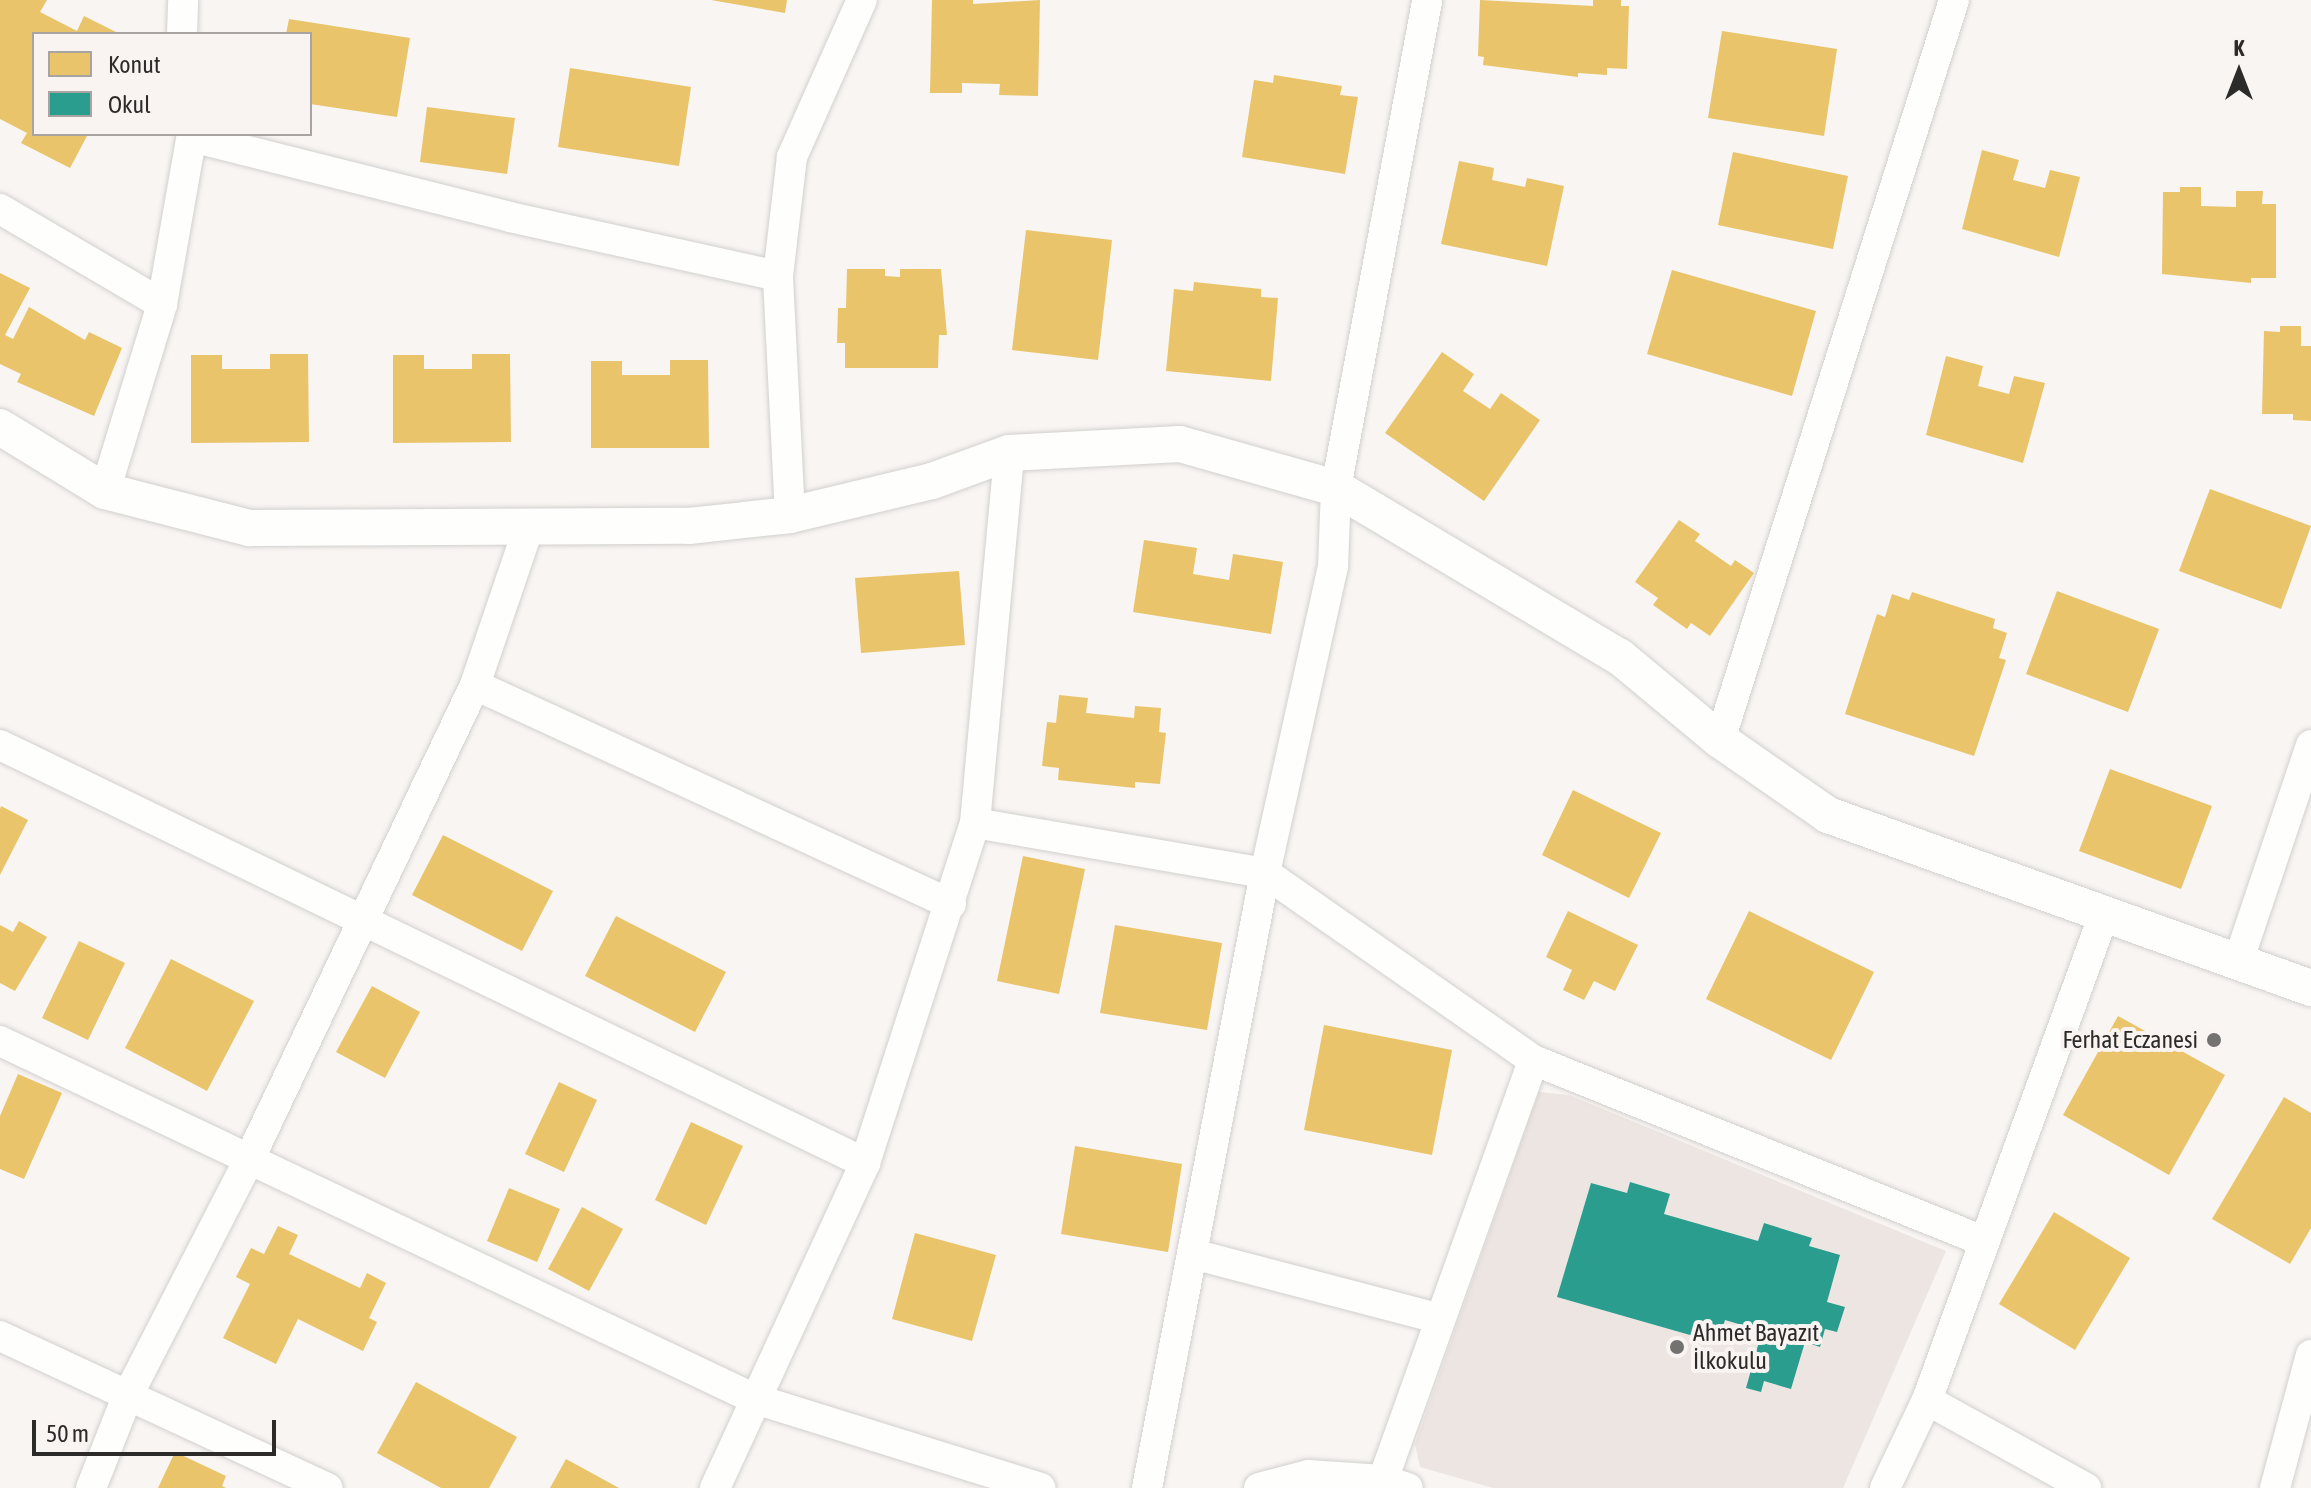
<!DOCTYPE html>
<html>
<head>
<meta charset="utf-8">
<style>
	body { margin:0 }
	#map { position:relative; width:2311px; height:1488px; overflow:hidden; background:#f8f5f3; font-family:"Asap Condensed",sans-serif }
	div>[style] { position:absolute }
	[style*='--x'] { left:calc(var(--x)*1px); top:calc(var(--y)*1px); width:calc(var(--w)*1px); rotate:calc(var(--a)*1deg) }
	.built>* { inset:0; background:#ede5e1 }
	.homes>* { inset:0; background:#e9c46a }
	.schools>* { inset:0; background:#2a9d8f }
	.roads { filter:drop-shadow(0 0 2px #d2d0ce) drop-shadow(0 0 2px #d2d0ce) }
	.minor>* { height:30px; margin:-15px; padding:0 15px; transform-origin:15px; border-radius:15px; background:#fefefd }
	.tertiary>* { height:36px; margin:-18px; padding:0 18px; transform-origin:18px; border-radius:18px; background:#fefefd }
	.dots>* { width:22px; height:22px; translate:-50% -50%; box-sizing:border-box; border:4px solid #f9f4f2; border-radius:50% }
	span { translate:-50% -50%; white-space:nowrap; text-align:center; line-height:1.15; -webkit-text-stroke:8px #f9f4f2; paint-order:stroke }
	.poi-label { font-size:24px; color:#2c2b2a }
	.right { translate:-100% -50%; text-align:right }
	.left { translate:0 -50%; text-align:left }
	.legend { position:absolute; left:32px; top:32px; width:280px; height:104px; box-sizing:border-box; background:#f9f4f2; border:2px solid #a7a4a2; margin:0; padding:10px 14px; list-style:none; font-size:24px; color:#2c2b2a }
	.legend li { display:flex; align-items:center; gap:16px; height:40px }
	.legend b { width:40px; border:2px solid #a7a4a2 }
	.north { position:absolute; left:2199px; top:32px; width:80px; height:80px; -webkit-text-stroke:6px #f9f4f2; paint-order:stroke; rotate:0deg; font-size:22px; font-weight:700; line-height:32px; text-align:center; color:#2c2b2a }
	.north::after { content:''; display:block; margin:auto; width:28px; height:36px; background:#2c2b2a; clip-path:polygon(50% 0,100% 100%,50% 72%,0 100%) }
	.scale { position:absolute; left:32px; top:1420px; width:244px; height:36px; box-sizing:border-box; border:4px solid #2c2b2a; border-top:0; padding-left:10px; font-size:24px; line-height:28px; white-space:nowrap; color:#2c2b2a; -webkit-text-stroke:6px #f9f4f2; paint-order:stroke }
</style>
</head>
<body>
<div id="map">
	<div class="built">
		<i style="clip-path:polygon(1539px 1092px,1569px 1095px,1946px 1251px,1843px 1488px,1493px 1488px,1420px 1467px,1415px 1444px)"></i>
	</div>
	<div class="homes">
		<i style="clip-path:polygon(0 0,47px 0,40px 12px,77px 31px,84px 16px,120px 34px,34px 34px,34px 134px,88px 134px,70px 168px,21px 143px,27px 133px,0 119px)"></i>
		<i style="clip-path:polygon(711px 0,787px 0,785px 13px)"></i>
		<i style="clip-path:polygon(932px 0,973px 0,973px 4px,1040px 0,1038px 96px,999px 95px,1000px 84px,962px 83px,962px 93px,930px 93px)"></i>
		<i style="clip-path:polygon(1480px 0,1593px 6px,1593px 0,1621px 0,1621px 6px,1629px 6px,1627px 69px,1607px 68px,1607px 75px,1578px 73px,1578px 77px,1483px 65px,1484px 57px,1478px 56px)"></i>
		<i style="clip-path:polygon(289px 19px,410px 38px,397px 117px,310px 104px,310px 34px,286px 34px)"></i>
		<i style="clip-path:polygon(1722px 31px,1837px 49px,1824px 136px,1708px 118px)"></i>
		<i style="clip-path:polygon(570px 68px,691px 87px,679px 166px,558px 147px)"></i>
		<i style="clip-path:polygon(1274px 75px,1342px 86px,1340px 95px,1358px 97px,1345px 174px,1242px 157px,1254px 80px,1273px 83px)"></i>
		<i style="clip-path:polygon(427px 107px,515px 118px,507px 174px,420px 162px)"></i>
		<i style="clip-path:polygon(1982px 150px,2019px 160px,2013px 180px,2045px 188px,2050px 170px,2080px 177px,2059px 257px,1962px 229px)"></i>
		<i style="clip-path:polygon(1733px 152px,1848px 176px,1833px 249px,1718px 225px)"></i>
		<i style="clip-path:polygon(1459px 161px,1494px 168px,1492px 180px,1525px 187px,1527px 178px,1564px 186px,1547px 266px,1441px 244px)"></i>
		<i style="clip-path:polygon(2180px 187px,2201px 187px,2201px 206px,2236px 207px,2236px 191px,2263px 191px,2262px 204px,2276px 204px,2276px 278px,2251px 278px,2251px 283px,2162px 274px,2163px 192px,2180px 192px)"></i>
		<i style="clip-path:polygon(1026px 230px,1112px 240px,1098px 360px,1012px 350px)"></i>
		<i style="clip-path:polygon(847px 269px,885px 269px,885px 276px,900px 277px,900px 269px,941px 269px,947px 335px,939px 335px,938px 368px,845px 368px,845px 343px,837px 343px,838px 308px,846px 308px)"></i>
		<i style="clip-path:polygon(1672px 270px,1816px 311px,1792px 396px,1647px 354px)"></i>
		<i style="clip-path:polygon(0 273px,30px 288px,5px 335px,13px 339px,29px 307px,85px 340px,89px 332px,122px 348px,94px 416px,17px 382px,21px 374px,0 364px)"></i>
		<i style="clip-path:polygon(1194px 282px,1261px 289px,1261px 297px,1278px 298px,1271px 381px,1166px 371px,1174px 289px,1193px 291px)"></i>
		<i style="clip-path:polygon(2280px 326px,2301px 326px,2301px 346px,2311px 346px,2311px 421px,2293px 420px,2293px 414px,2262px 414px,2264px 331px,2280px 332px)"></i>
		<i style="clip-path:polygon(1442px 352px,1474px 374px,1463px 391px,1490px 409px,1501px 393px,1540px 420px,1484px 501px,1385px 433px)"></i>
		<i style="clip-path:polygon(270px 354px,308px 354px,309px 442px,191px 443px,191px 355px,222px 355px,222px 369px,270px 369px)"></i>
		<i style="clip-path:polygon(472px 354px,510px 354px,511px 442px,393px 443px,393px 355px,424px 355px,424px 369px,472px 369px)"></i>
		<i style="clip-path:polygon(1946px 356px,1983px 366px,1978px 386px,2009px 394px,2014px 376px,2045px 383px,2023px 463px,1926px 435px)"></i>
		<i style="clip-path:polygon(670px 360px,708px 360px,709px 448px,591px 448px,591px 361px,622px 361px,622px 375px,670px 375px)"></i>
		<i style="clip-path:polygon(2210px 489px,2311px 526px,2281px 609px,2179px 571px)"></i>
		<i style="clip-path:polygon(1679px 520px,1700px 534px,1695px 541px,1731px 566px,1735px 560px,1754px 573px,1710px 636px,1691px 623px,1687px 629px,1653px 605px,1658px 598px,1635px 582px)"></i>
		<i style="clip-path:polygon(1144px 540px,1197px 548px,1193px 574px,1229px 580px,1233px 554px,1283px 562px,1271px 634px,1133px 612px)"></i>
		<i style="clip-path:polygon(959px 571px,965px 645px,861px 653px,855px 578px)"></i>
		<i style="clip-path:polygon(2057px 591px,2159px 629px,2128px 712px,2026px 674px)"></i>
		<i style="clip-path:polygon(1912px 592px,1995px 619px,1993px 628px,2007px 633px,1999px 658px,2006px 660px,1974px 756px,1845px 714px,1877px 614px,1885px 617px,1892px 594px,1909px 600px)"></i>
		<i style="clip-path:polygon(1059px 695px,1088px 698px,1086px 713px,1134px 718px,1135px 706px,1161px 708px,1159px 732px,1166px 733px,1160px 784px,1135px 782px,1135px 788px,1058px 780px,1059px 768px,1042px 766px,1047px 722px,1056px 723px)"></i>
		<i style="clip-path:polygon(2110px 769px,2212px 806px,2181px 889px,2079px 851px)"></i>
		<i style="clip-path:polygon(1573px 790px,1661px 833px,1629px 898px,1542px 855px)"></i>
		<i style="clip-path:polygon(1px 806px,28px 820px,0 875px,0 809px)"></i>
		<i style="clip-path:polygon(443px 835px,553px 891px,522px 951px,412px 895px)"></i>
		<i style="clip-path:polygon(1023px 856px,1085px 869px,1059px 994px,997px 981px)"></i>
		<i style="clip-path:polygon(1568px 911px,1638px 945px,1615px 991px,1594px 981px,1584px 1000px,1563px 990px,1572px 970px,1546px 957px)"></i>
		<i style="clip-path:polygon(1749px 911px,1874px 972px,1831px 1060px,1706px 999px)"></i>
		<i style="clip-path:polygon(616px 916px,726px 972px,695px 1032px,585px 976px)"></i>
		<i style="clip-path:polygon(19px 921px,47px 937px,15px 991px,0 983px,0 925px,13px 932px)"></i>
		<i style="clip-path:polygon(1115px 925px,1222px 943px,1207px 1030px,1100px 1013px)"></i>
		<i style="clip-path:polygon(79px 941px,125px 963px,88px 1040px,42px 1018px)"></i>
		<i style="clip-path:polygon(171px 959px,254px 1001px,207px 1091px,125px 1048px)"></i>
		<i style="clip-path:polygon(372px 986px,420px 1012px,385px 1078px,336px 1052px)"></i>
		<i style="clip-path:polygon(2118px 1016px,2225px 1075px,2169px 1175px,2063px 1115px)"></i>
		<i style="clip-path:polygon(1324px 1025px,1452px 1050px,1432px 1155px,1304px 1130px)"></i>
		<i style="clip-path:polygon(18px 1074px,62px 1093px,24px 1179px,0 1169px,0 1116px)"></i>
		<i style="clip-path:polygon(559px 1082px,597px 1100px,564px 1172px,525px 1154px)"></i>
		<i style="clip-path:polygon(2284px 1097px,2311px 1113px,2311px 1228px,2290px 1264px,2212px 1219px)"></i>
		<i style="clip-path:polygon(691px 1122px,743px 1146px,706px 1225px,655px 1200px)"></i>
		<i style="clip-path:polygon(1075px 1146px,1182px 1164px,1168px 1252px,1061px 1234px)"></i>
		<i style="clip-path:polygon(509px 1188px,560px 1209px,537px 1262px,487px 1241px)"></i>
		<i style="clip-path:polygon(582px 1207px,623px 1229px,589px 1291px,548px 1269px)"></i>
		<i style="clip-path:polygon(2054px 1212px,2130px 1258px,2075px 1350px,1999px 1304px)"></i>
		<i style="clip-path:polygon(278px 1226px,298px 1235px,289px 1254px,360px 1288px,367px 1273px,386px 1283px,369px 1318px,377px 1322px,363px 1351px,298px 1319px,276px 1364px,223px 1338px,250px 1284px,236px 1277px,251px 1248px,264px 1254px)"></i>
		<i style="clip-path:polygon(915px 1233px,996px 1255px,972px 1341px,892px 1319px)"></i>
		<i style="clip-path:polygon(416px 1382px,517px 1437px,489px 1488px,441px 1488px,377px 1453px)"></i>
		<i style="clip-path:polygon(175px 1452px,226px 1476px,222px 1486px,226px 1488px,158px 1488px)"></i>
		<i style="clip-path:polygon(566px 1459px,619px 1488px,550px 1488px)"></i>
	</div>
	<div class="schools">
		<i style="clip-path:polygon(1630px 1182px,1670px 1194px,1664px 1214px,1758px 1241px,1764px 1223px,1812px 1238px,1809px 1246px,1840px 1255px,1827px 1302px,1845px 1307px,1837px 1332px,1825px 1329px,1820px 1347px,1805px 1342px,1791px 1389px,1764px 1381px,1761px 1392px,1746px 1388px,1762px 1331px,1725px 1320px,1718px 1343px,1557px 1297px,1591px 1183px,1627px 1193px)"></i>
	</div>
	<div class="roads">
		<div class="minor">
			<i style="--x:182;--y:34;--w:34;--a:-88"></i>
			<i style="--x:192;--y:137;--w:328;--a:14.1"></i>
			<i style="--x:510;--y:217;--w:274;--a:12.4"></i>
			<i style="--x:0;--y:209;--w:188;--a:30.4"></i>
			<i style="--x:105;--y:491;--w:195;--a:-73"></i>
			<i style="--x:162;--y:304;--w:173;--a:-80"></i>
			<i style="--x:790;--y:515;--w:239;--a:-92.9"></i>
			<i style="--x:778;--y:276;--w:120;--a:-83.3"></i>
			<i style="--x:792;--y:157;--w:172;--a:-66"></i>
			<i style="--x:475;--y:685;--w:524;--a:24.71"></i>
			<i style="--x:1720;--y:740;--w:776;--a:-72.45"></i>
			<i style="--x:0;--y:745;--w:961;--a:25.79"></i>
			<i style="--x:975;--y:823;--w:294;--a:9.8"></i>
			<i style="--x:1265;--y:873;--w:327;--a:34.9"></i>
			<i style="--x:1533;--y:1060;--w:486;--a:21.9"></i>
			<i style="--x:2238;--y:962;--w:229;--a:-71.4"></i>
			<i style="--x:0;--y:1041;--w:836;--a:25.37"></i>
			<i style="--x:755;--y:1399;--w:299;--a:17.3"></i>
			<i style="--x:1193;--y:1254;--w:255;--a:14.7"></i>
			<i style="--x:0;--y:1336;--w:361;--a:24.9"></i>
			<i style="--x:1927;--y:1400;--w:182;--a:29"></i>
			<i style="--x:1383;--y:1480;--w:446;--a:-70.3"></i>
			<i style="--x:91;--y:1488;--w:98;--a:-68.4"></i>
			<i style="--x:127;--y:1397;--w:264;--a:-62.8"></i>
			<i style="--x:248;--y:1162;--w:528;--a:-64.55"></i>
			<i style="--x:475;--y:685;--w:165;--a:-71.2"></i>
			<i style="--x:715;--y:1488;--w:358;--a:-65.2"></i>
			<i style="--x:865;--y:1163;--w:357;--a:-72.1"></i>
			<i style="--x:975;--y:823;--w:372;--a:-84.7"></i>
			<i style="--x:1147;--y:1488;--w:626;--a:-79.14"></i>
			<i style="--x:1265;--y:873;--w:313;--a:-77.5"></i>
			<i style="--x:1333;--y:567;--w:79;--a:-87.8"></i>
			<i style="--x:1336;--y:488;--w:496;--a:-79.4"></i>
			<i style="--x:1259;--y:1488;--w:51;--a:-14.9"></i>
			<i style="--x:1308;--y:1475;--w:75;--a:3.8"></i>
			<i style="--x:1383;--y:1480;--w:26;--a:18"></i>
			<i style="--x:1885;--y:1488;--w:98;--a:-64.5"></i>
			<i style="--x:1927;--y:1400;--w:514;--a:-69.98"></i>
			<i style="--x:2275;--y:1488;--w:138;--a:-74.9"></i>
		</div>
		<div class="tertiary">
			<i style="--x:0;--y:427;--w:123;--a:31.4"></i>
			<i style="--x:105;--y:491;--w:149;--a:14.4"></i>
			<i style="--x:249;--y:528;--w:440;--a:-0.3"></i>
			<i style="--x:689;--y:526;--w:102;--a:-6.2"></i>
			<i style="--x:790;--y:515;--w:146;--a:-13.5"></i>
			<i style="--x:932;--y:481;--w:82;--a:-20"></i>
			<i style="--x:1009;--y:453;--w:171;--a:-3"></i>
			<i style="--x:1180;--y:444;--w:162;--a:15.8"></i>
			<i style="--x:1336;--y:488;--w:330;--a:30.8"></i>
			<i style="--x:1620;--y:657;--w:130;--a:39.7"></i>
			<i style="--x:1720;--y:740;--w:131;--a:34.8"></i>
			<i style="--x:1828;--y:815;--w:513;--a:19.71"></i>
		</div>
	</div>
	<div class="dots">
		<i style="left:2214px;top:1040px;background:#737270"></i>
		<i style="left:1677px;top:1347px;background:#737270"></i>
	</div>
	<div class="poi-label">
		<span class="right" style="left:2198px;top:1040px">Ferhat Eczanesi</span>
		<span class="left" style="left:1693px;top:1347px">Ahmet Bayazıt<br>İlkokulu</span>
	</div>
	<ul class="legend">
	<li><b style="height:22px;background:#e9c46a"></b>Konut</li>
	<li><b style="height:22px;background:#2a9d8f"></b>Okul</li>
	</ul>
	<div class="north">K</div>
	<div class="scale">50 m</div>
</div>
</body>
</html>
